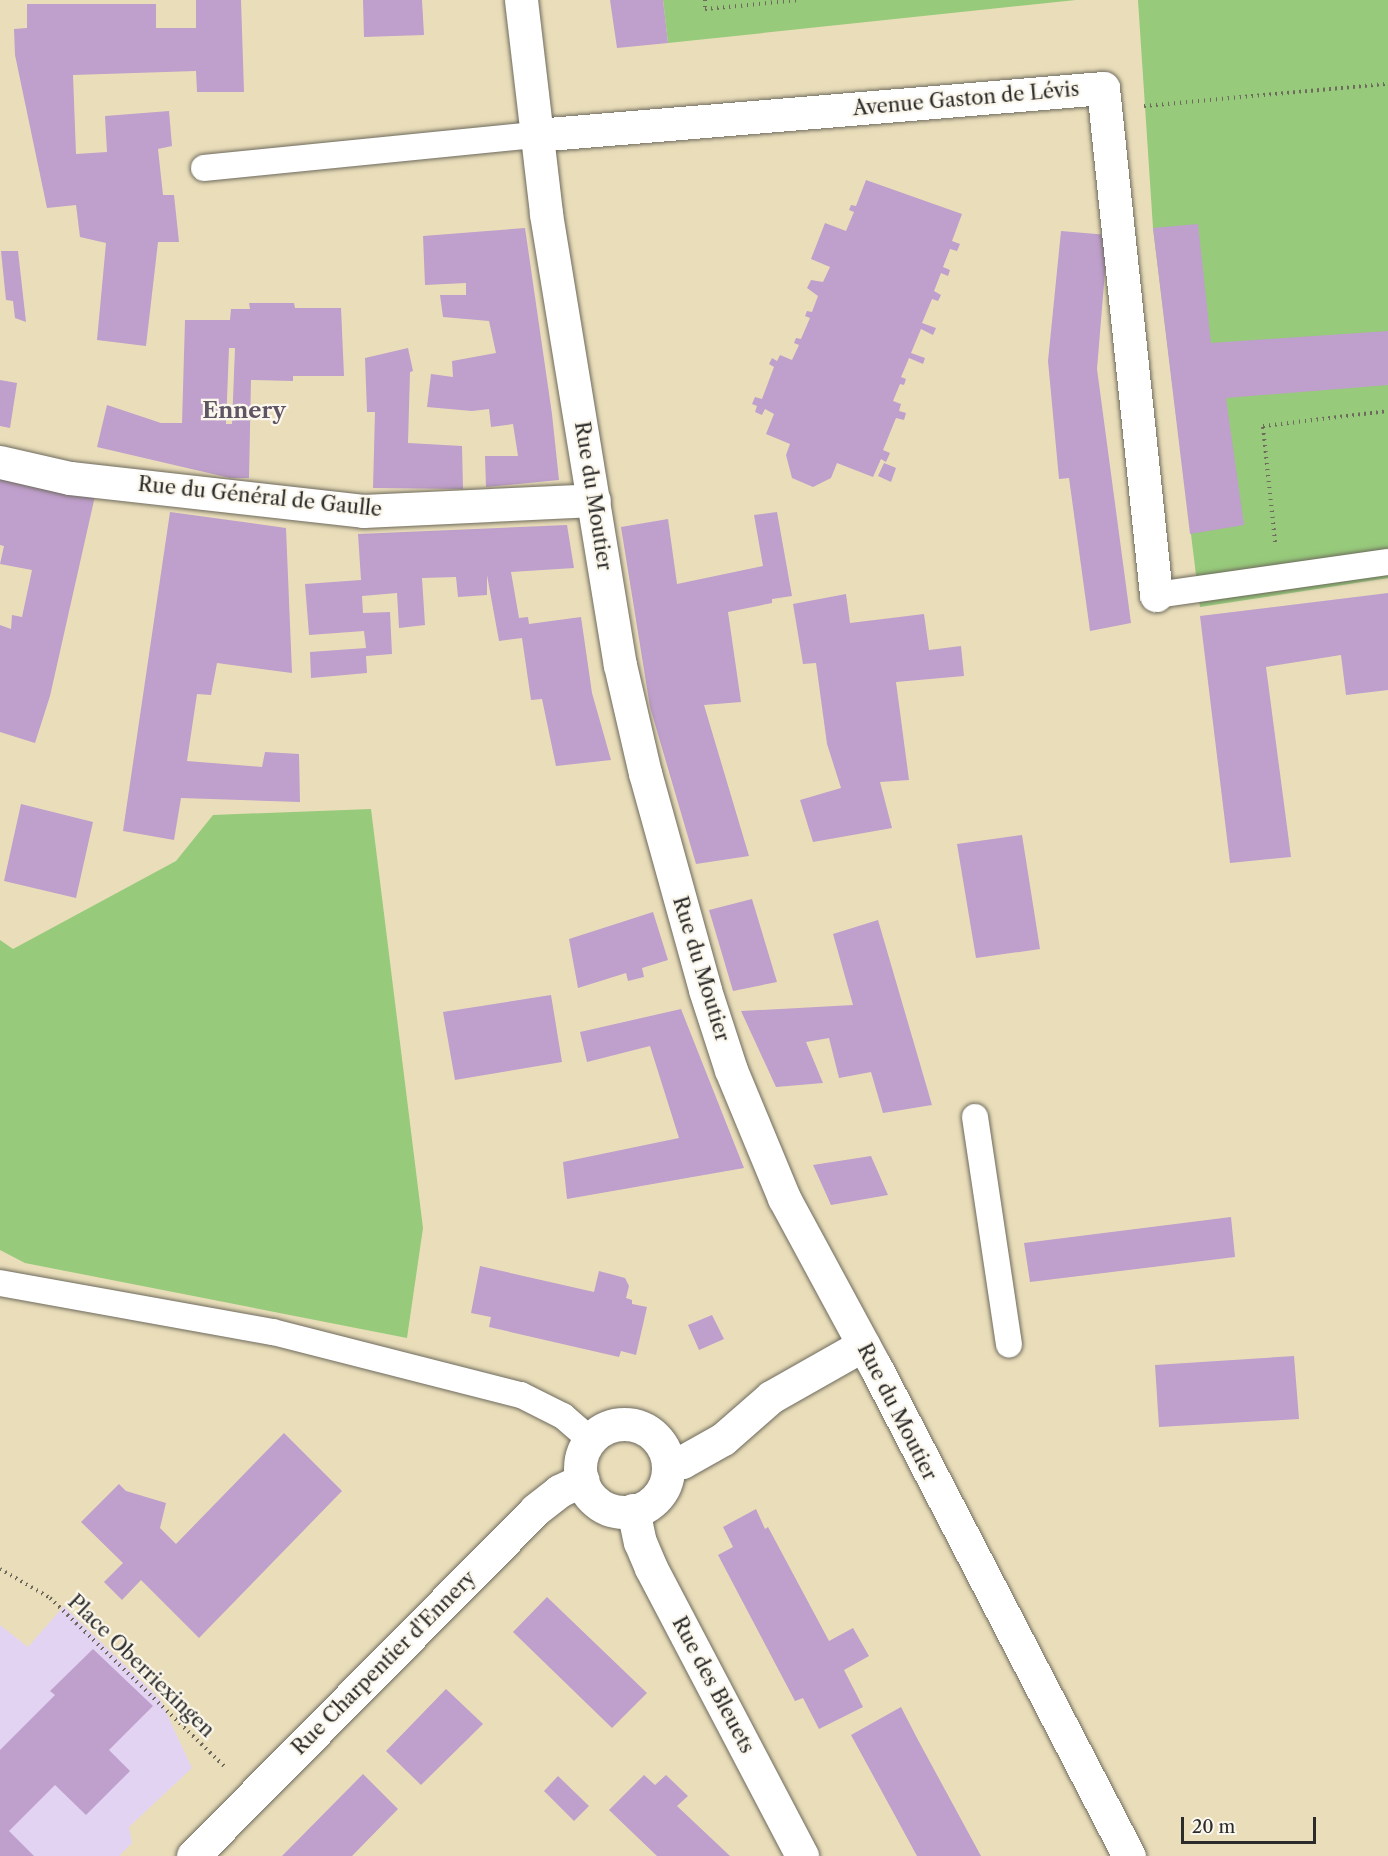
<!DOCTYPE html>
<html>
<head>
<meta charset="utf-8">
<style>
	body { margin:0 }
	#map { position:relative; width:1388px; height:1856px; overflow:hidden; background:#eadeba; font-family:"Libre Caslon Text",serif }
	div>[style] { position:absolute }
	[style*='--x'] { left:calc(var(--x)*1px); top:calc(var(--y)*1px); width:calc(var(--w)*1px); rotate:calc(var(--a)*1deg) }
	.built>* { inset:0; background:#e3d3f2 }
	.green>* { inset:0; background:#97ca7b }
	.building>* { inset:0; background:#bf9fcc }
	.path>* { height:4px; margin-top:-2px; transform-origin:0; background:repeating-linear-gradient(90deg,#6e6a5d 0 1.5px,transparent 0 6px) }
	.roads { filter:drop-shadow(0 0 2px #6e6a5d) drop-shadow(0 0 2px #6e6a5d) }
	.lane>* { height:26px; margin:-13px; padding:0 13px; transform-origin:13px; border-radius:13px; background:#fff }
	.street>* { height:33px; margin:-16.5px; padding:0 16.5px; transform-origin:16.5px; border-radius:16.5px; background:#fff }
	.street>.ring { margin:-16.5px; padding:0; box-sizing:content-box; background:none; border:33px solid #fff; border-radius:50% }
	span { translate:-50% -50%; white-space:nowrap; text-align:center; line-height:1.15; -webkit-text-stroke:4.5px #fbf7ec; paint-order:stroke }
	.street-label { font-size:20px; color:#2b2b2b }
	.quarter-label { font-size:22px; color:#5f5463; font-weight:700 }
	.scale { position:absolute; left:1181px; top:1817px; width:135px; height:27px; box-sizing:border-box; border:3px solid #2b2b2b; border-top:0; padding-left:8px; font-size:18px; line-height:21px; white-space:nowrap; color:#2b2b2b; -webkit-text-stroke:4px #fbf7ec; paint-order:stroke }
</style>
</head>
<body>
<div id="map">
	<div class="built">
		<i style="clip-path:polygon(64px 1606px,160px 1699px,192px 1768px,129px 1827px,132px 1843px,119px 1856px,0 1856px,0 1625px,28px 1647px)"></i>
	</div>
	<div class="green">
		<i style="clip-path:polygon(663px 0,1076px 0,668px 43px)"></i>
		<i style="clip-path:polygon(1138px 0,1388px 0,1388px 578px,1200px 607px,1153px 228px)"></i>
		<i style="clip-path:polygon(371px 809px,423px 1228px,407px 1338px,25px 1263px,0 1250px,0 940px,13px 949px,176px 861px,213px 815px)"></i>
	</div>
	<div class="building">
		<i style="clip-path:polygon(196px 0,241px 0,244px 92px,197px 92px,196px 71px,73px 75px,76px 154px,107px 152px,105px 116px,169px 111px,172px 146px,158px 149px,163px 195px,174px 195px,179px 242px,158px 242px,146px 346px,97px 340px,106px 243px,80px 237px,76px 205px,47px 208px,15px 55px,14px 29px,27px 28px,27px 4px,156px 4px,156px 28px,196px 28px)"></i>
		<i style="clip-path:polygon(363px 0,422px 0,424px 35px,364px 37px)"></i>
		<i style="clip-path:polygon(610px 0,663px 0,668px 43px,617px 48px)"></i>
		<i style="clip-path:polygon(866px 180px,962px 214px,952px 241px,960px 244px,957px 251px,950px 249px,943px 267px,950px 270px,948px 276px,941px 273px,934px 291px,941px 295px,938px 301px,932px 299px,922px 323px,936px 328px,933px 335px,921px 329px,911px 353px,925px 358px,923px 364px,909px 358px,901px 377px,906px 379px,904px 385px,900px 384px,893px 401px,901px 404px,899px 411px,906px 413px,904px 420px,896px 418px,883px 450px,890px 453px,886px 462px,881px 459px,873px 477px,837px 463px,831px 478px,813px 487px,792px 478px,786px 455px,790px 444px,766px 434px,774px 414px,765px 409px,762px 415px,755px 412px,757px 406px,752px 404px,755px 397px,762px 399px,774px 367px,769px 364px,772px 358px,777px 361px,780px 355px,792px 360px,799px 345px,794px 343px,796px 338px,801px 339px,810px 318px,805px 316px,807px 311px,812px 312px,818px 296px,807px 288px,811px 280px,823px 282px,830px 267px,811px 259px,825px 223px,846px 231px,854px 212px,849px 210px,851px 205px,856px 206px)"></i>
		<i style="clip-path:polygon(1198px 224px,1211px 343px,1388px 331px,1388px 385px,1226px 398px,1244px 525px,1190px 534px,1153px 228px)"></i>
		<i style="clip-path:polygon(525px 228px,552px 414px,559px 480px,486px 487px,485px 456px,518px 456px,513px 424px,491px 427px,489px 409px,472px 411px,427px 407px,431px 374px,453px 377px,452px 361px,496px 353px,489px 321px,443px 317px,440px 295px,466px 295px,466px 283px,425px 285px,423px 236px)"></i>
		<i style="clip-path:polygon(1061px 231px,1108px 235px,1097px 369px,1131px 623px,1090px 631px,1069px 478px,1059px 479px,1048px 361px)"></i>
		<i style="clip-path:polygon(1px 251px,18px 251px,26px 322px,15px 318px,13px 301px,6px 300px)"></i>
		<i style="clip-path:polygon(evenodd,249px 303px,294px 303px,295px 308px,341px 308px,344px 376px,293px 376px,293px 381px,251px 380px,249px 478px,230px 478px,97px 447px,107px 405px,161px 423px,182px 423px,185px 320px,230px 320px,231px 309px,250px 309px,249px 303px,229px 348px,235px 348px,232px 424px,226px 424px,229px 348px)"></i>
		<i style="clip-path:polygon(408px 348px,413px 371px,410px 372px,408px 443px,462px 446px,463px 489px,373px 488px,375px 412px,367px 412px,365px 358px)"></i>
		<i style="clip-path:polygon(0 380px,17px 383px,10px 428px,0 426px)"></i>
		<i style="clip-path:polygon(884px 463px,896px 468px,891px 482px,878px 476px)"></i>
		<i style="clip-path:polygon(0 475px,95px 496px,50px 696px,35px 743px,0 732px,0 625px,11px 629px,12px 615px,22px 617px,32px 570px,0 564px,4px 546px,0 545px)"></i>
		<i style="clip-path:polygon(170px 512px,286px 528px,292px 673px,217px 663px,211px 695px,197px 694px,187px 761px,262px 767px,265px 752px,299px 754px,300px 802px,181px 798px,174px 840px,123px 831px)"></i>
		<i style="clip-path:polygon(777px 512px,792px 596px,772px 599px,772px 603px,728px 612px,741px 702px,704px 705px,749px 856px,696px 864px,650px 707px,621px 527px,668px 519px,677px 584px,763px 566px,754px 515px)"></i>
		<i style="clip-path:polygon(567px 525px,574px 568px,511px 572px,519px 618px,528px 617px,529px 624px,581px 617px,592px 693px,611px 760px,556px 766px,542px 699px,531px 700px,522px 638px,499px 641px,487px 575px,487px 595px,458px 597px,456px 577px,422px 578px,425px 625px,399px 628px,397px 593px,362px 596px,363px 613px,390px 612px,392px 654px,366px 656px,367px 673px,311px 678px,310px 652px,366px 648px,364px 631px,309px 635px,305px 584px,361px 580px,358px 534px)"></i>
		<i style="clip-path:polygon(1388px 593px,1388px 690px,1346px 695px,1341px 655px,1266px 667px,1291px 857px,1230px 863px,1200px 616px)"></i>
		<i style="clip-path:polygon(846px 594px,850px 623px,924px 614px,929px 650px,961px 646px,964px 676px,896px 682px,909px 780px,880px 782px,892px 828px,813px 842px,800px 800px,841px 788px,827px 744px,816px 663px,803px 664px,793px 604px)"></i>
		<i style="clip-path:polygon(21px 804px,93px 822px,76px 898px,4px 881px)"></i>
		<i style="clip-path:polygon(1022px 835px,1040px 949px,976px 958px,957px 844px)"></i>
		<i style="clip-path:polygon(752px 899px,777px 982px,733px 991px,709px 910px)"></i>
		<i style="clip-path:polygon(653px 912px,668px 960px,642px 968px,644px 977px,628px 981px,626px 973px,578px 988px,569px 939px)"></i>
		<i style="clip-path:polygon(878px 920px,932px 1105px,883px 1113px,871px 1072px,839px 1078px,829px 1038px,806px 1042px,823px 1083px,776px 1087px,741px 1011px,853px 1005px,833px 934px)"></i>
		<i style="clip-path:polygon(551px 995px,562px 1062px,455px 1080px,443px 1012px)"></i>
		<i style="clip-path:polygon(681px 1009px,744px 1168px,567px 1199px,563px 1162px,679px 1138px,650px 1046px,587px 1062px,580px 1032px)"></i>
		<i style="clip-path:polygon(871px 1156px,888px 1195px,831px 1205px,813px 1165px)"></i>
		<i style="clip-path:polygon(1231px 1217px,1235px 1257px,1030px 1282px,1024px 1243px)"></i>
		<i style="clip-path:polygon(480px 1266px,594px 1292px,599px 1271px,625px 1278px,629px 1286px,626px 1298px,632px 1300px,632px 1304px,647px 1307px,636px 1355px,621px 1351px,619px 1357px,489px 1327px,491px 1317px,471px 1313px)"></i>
		<i style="clip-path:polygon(712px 1315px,724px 1339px,699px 1350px,688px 1325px)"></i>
		<i style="clip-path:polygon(1294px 1356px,1299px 1419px,1159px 1427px,1155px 1365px)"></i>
		<i style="clip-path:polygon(284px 1433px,342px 1491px,199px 1638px,141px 1580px,122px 1600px,104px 1582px,123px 1563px,81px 1522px,119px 1484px,126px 1491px,166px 1503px,160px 1528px,176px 1544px)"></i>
		<i style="clip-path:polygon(756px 1509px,765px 1529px,768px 1527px,829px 1641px,853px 1628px,869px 1656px,844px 1670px,863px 1707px,819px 1729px,803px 1698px,795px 1701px,718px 1555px,733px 1547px,723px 1527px)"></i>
		<i style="clip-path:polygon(547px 1597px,647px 1693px,612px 1728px,513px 1632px)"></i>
		<i style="clip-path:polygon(93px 1649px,153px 1706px,109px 1750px,130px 1771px,86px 1815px,55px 1785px,9px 1831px,34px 1856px,0 1856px,0 1750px,55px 1695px,50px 1691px)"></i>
		<i style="clip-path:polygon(446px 1689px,483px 1724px,421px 1785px,386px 1751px)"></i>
		<i style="clip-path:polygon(901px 1707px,918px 1740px,981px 1856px,917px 1856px,851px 1735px)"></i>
		<i style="clip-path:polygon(363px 1774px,398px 1809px,352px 1856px,282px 1856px)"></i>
		<i style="clip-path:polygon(644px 1775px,655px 1785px,666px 1775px,688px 1796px,677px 1806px,730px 1856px,657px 1856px,609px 1810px)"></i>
		<i style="clip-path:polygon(558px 1776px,589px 1806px,574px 1821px,544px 1791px)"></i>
	</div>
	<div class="path">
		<i style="--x:705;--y:0;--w:9;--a:90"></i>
		<i style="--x:705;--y:9;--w:96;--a:-5.4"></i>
		<i style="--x:1144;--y:106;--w:245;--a:-5.2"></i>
		<i style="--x:1275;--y:542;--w:117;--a:-95.9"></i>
		<i style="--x:1263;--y:426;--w:126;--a:-6.8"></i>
		<i style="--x:0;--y:1569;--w:58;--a:30.1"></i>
		<i style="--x:50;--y:1598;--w:243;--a:44"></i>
	</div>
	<div class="roads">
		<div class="lane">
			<i style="--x:204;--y:168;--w:334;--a:-5.7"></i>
			<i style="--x:1156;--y:595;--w:234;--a:-8.1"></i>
			<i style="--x:975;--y:1117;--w:230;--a:81.5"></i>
			<i style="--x:0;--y:1283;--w:277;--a:10.2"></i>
			<i style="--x:273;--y:1332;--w:256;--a:14.3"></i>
			<i style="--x:521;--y:1395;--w:47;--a:26.6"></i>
			<i style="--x:563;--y:1416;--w:37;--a:41"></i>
		</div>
		<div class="street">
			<i style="--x:521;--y:0;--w:215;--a:83.3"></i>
			<i style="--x:546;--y:214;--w:457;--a:80.7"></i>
			<i style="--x:620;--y:665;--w:111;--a:77"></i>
			<i style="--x:645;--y:773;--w:225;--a:74.5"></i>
			<i style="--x:705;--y:990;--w:84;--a:72"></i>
			<i style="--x:731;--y:1070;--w:139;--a:67.5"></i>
			<i style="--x:784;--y:1198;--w:191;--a:61.6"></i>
			<i style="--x:875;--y:1366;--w:552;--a:62.6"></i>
			<i style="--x:536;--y:135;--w:569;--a:-4.74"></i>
			<i style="--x:1103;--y:88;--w:510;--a:84.03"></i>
			<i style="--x:0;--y:462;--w:72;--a:12.9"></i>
			<i style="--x:70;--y:478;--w:295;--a:6.4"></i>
			<i style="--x:363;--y:511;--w:231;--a:-2.7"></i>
			<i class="ring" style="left:580px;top:1424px;width:55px;height:55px"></i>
			<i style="--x:668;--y:1466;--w:15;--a:-16"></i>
			<i style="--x:682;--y:1462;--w:47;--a:-29.3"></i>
			<i style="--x:723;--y:1439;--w:64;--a:-41.2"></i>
			<i style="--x:771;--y:1397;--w:106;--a:-29.5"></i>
			<i style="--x:633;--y:1510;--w:33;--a:78"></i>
			<i style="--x:640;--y:1542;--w:28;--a:67"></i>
			<i style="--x:651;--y:1568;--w:325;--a:62.3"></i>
			<i style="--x:193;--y:1856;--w:486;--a:-45.3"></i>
			<i style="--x:535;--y:1510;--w:31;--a:-38"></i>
			<i style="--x:559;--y:1491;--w:26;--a:-25"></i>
		</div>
	</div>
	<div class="street-label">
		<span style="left:966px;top:99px;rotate:-5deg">Avenue Gaston de Lévis</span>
		<span style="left:593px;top:496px;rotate:81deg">Rue du Moutier</span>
		<span style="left:260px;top:497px;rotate:6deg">Rue du Général de Gaulle</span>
		<span style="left:701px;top:969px;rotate:73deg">Rue du Moutier</span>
		<span style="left:897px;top:1412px;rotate:63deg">Rue du Moutier</span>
		<span style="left:384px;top:1663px;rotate:-45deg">Rue Charpentier d'Ennery</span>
		<span style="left:141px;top:1666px;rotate:44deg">Place Oberriexingen</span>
		<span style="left:713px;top:1685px;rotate:62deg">Rue des Bleuets</span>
	</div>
	<div class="quarter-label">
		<span style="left:244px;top:411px">Ennery</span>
	</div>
	<div class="scale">20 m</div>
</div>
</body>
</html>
